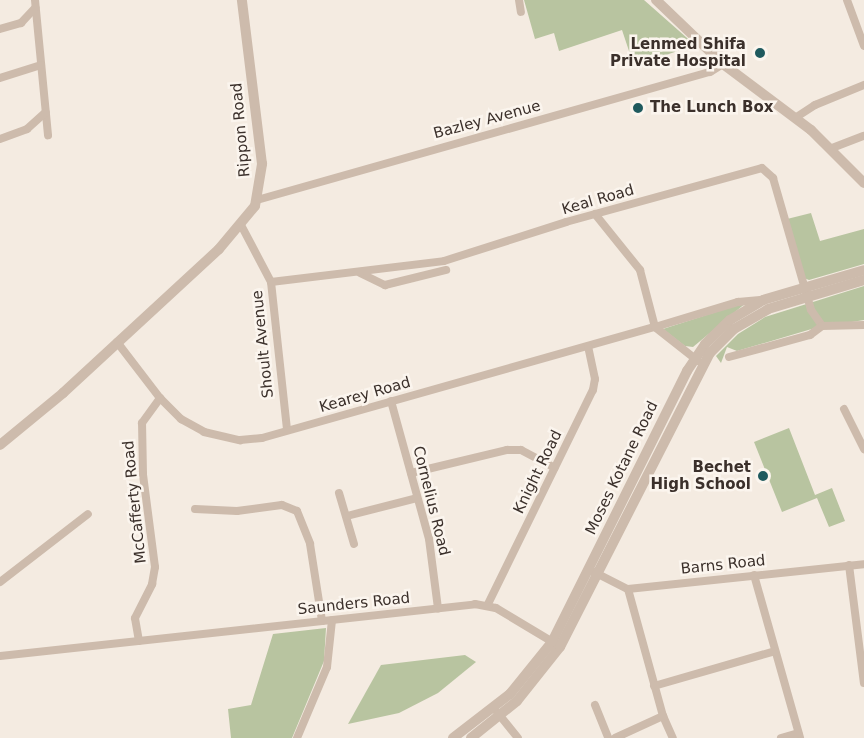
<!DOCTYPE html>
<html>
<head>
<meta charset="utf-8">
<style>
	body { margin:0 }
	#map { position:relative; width:864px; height:738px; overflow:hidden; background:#f4ebe1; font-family:"DejaVu Sans",sans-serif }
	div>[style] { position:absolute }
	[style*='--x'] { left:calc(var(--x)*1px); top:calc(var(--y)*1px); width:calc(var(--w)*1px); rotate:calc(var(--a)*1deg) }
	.green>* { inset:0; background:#b8c4a0 }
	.minor>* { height:8px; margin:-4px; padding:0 4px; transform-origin:4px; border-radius:4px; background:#cdbbac }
	.tertiary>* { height:10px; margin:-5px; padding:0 5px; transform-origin:5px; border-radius:5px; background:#cdbbac }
	.dots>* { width:16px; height:16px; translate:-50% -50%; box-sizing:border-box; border:3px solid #fbf5ee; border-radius:50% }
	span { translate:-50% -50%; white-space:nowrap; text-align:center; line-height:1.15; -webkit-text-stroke:5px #fbf5ee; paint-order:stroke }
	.poi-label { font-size:15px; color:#3b302b; font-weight:700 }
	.right { translate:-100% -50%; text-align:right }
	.left { translate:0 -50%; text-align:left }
	.street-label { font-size:15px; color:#3b302b }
</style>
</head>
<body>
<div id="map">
	<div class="green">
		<i style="clip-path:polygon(524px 0,644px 0,695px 45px,634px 66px,622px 30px,559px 51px,554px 33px,535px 39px)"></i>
		<i style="clip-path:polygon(811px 213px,820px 241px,864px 229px,864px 264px,809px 280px,804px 278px,787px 219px)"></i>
		<i style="clip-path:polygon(864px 286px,864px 320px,815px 328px,737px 351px,727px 347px,721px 363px,716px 356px,738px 334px,765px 317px)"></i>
		<i style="clip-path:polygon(747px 302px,693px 347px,685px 346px,663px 329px)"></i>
		<i style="clip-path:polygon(789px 428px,815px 495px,832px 488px,845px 521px,829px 527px,817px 498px,782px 512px,754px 442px)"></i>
		<i style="clip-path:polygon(326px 628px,324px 661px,292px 738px,231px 738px,228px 709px,251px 705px,273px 634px)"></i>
		<i style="clip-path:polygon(465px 655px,476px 662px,438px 693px,399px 713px,348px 724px,381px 665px)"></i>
	</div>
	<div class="minor">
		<i style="--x:35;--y:0;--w:136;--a:84.5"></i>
		<i style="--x:519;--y:0;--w:12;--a:81"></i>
		<i style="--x:847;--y:0;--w:49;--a:69.7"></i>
		<i style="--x:0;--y:29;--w:22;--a:-16"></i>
		<i style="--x:21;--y:23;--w:21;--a:-47"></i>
		<i style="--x:0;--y:78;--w:43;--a:-17.6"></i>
		<i style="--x:795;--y:118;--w:24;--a:-33"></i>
		<i style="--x:815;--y:105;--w:53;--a:-22.2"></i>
		<i style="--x:0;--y:139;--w:29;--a:-20"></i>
		<i style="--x:27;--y:129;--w:25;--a:-42"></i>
		<i style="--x:832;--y:148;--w:34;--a:-21"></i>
		<i style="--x:257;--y:200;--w:471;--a:-15.8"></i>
		<i style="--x:710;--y:72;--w:15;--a:-32"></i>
		<i style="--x:595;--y:214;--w:72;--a:51.2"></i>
		<i style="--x:640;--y:270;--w:59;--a:75.3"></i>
		<i style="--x:655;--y:327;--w:87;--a:-16.8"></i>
		<i style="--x:738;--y:302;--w:25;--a:-5"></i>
		<i style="--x:241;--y:225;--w:64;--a:62.2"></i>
		<i style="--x:271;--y:282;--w:149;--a:83.8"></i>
		<i style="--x:360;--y:273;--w:28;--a:26"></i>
		<i style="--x:385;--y:285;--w:63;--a:-13.8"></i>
		<i style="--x:271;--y:282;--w:174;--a:-6.9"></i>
		<i style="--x:444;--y:261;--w:128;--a:-17.7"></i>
		<i style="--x:566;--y:222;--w:203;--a:-15.4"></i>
		<i style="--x:762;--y:168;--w:15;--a:42"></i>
		<i style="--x:773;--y:178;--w:137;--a:73.9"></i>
		<i style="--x:811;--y:310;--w:19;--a:55"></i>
		<i style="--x:117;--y:342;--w:71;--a:52.5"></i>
		<i style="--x:160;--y:398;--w:30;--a:45"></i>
		<i style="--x:181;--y:419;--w:26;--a:29"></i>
		<i style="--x:204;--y:432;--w:37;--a:13"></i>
		<i style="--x:240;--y:440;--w:22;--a:-5"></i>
		<i style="--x:262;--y:438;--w:408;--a:-15.8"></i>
		<i style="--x:655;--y:327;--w:55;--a:38.3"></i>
		<i style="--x:729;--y:357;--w:84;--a:-15.2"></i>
		<i style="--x:810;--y:335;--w:15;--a:-37"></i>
		<i style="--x:822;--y:326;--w:42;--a:-1.4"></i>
		<i style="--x:391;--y:401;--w:143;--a:74.6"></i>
		<i style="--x:429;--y:539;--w:70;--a:82.6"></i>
		<i style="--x:844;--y:409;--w:45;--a:63.4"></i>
		<i style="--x:411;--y:473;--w:99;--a:-13.5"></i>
		<i style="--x:507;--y:450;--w:14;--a:0"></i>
		<i style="--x:521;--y:450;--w:38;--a:28"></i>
		<i style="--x:339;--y:493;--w:53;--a:73.6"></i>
		<i style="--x:195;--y:509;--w:42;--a:2.7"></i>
		<i style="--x:237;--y:511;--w:45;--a:-7.6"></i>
		<i style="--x:282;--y:505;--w:16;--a:22"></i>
		<i style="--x:297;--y:511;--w:35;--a:68"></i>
		<i style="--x:310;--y:544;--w:78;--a:81.1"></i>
		<i style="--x:347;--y:516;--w:72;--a:-14.4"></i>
		<i style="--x:849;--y:565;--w:119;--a:82.8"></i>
		<i style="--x:594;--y:572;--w:38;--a:27"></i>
		<i style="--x:628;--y:589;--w:237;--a:-6"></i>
		<i style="--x:754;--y:575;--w:169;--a:74.2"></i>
		<i style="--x:0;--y:582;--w:111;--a:-37.7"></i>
		<i style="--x:628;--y:589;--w:132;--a:74.6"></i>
		<i style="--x:663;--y:716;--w:24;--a:66"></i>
		<i style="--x:488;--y:604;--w:238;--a:-63.9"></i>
		<i style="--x:593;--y:390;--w:11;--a:-80"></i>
		<i style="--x:595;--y:379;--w:33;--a:-102"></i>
		<i style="--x:139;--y:641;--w:23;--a:-100"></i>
		<i style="--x:135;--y:618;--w:38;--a:-63"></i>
		<i style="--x:152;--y:584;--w:17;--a:-80"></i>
		<i style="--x:155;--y:567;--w:94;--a:-97.4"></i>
		<i style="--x:143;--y:474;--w:51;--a:-91.1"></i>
		<i style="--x:142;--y:423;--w:31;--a:-54"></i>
		<i style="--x:0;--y:656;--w:478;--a:-6.2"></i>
		<i style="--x:475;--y:604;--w:21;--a:11"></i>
		<i style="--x:496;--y:608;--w:70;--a:31"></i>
		<i style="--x:654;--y:686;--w:126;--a:-16.1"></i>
		<i style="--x:595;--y:705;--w:35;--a:68"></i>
		<i style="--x:497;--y:712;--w:33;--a:51"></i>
		<i style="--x:297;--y:738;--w:77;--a:-67.1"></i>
		<i style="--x:327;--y:667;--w:47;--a:-83.9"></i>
		<i style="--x:615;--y:738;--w:53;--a:-24.6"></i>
		<i style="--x:781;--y:738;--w:18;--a:-16"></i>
	</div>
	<div class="tertiary">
		<i style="--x:656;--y:0;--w:93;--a:43.7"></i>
		<i style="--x:723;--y:64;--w:110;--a:36.9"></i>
		<i style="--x:811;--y:130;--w:75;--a:45"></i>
		<i style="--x:716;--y:57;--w:15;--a:-62"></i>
		<i style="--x:0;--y:445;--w:82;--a:-39.5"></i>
		<i style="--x:63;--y:393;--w:212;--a:-42.7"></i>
		<i style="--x:219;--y:249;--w:56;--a:-50.1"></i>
		<i style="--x:255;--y:206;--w:43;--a:-80.5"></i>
		<i style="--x:262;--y:164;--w:165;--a:-97"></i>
		<i style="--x:453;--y:738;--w:72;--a:-37.7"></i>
		<i style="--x:510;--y:694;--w:67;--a:-51.1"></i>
		<i style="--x:552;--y:642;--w:303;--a:-63.5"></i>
		<i style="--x:687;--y:371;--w:32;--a:-56"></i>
		<i style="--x:705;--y:344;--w:35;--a:-44"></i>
		<i style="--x:730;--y:320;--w:39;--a:-31"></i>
		<i style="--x:763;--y:300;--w:105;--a:-16.5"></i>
		<i style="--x:471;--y:738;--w:59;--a:-38.8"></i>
		<i style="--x:517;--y:701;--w:69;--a:-51.5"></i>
		<i style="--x:560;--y:647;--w:329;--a:-63"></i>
		<i style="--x:709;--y:354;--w:35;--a:-45"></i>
		<i style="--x:734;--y:329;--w:39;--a:-30"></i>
		<i style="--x:768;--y:309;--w:100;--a:-16.8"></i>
	</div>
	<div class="dots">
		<i style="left:760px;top:53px;background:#1f5a5e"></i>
		<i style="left:638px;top:108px;background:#1f5a5e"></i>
		<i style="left:763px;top:476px;background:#1f5a5e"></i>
	</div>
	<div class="poi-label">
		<span class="right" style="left:746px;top:53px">Lenmed Shifa<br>Private Hospital</span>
		<span class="left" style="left:650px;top:108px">The Lunch Box</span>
		<span class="right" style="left:751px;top:476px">Bechet<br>High School</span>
	</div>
	<div class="street-label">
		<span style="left:487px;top:120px;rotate:-15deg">Bazley Avenue</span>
		<span style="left:241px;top:130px;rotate:-95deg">Rippon Road</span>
		<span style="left:598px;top:200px;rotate:-16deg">Keal Road</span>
		<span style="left:263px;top:344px;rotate:-96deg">Shoult Avenue</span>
		<span style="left:365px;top:395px;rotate:-16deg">Kearey Road</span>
		<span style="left:622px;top:468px;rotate:-64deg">Moses Kotane Road</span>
		<span style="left:538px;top:472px;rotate:-64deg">Knight Road</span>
		<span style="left:431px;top:501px;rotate:76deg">Cornelius Road</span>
		<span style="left:135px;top:502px;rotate:-96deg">McCafferty Road</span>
		<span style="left:723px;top:565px;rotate:-6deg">Barns Road</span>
		<span style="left:354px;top:604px;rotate:-6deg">Saunders Road</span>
	</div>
</div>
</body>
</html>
